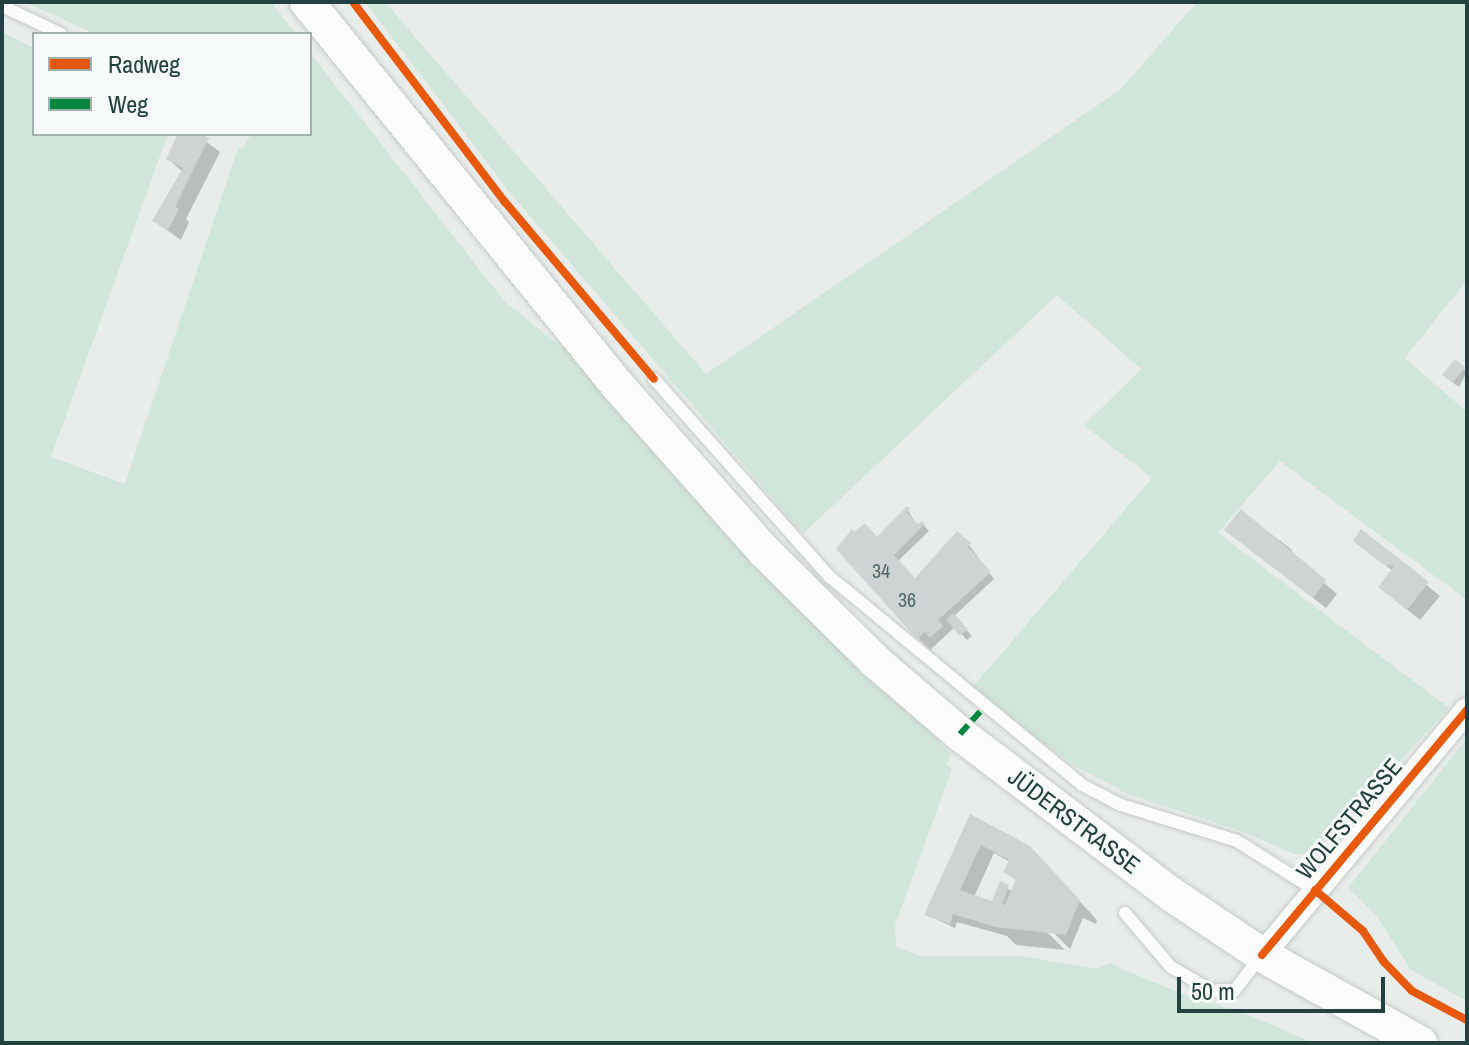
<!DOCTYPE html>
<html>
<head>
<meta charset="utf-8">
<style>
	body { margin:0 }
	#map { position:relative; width:1469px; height:1045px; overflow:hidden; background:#e8edeb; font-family:"Archivo Narrow",sans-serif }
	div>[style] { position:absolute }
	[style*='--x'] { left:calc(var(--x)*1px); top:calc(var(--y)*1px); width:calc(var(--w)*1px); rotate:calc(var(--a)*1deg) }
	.green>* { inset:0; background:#d1e6da }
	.shadow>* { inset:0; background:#0003 }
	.building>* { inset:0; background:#ced4d3 }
	.roads { filter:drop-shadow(0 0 2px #c5cac9) drop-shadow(0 0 2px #c5cac9) }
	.service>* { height:12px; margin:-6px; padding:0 6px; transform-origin:6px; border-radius:6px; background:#fcfcfc }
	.minor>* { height:24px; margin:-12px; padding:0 12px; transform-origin:12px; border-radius:12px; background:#fcfcfc }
	.secondary>* { height:34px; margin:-17px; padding:0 17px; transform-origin:17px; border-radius:17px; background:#fcfcfc }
	.quiet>* { height:6px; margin-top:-3px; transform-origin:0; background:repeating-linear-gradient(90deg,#00873e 0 12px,transparent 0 18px) }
	.cycleway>* { height:8px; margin:-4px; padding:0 4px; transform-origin:4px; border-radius:4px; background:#e8590c }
	span { translate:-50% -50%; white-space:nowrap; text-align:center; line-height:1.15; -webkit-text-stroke:6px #f7fbf9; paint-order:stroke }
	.number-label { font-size:20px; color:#4f6765 }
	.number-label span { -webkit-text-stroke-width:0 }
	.street-label { font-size:24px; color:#23423f }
	.frame { position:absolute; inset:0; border:4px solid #23423f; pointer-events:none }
	.legend { position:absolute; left:32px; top:32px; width:280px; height:104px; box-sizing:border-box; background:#f7fbf9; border:2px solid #a2b1af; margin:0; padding:10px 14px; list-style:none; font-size:24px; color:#23423f }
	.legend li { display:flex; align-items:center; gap:16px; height:40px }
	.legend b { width:40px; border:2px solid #a2b1af }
	.scale { position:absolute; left:1177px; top:977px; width:208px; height:36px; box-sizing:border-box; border:4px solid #23423f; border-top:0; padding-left:10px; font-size:24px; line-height:28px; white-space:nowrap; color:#23423f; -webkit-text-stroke:6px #f7fbf9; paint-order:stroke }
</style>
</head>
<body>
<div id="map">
	<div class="green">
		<i style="clip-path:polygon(25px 2px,271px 2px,296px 34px,95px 34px)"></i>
		<i style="clip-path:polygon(365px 2px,385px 2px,706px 374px,1121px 89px,1197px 2px,1467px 2px,1467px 280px,1405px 358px,1467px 412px,1467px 600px,1280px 461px,1218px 533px,1449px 708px,1323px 844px,1309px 854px,1294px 854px,1241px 831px,1127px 794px,1075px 766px,971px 689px,1152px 478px,1084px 425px,1141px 369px,1057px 295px,803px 534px,511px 194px)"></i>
		<i style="clip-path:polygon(2px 32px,34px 48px,34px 134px,168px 134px,51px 457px,125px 484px,238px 148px,242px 149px,251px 134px,310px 134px,310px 53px,505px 302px,596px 374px,722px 498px,951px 755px,947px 764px,952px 769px,895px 925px,896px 947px,920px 956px,1021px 956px,1097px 969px,1109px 963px,1175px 991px,1249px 1015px,1314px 1043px,2px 1043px)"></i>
		<i style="clip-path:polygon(1467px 738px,1467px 1001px,1411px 970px,1376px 915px,1348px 888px)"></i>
	</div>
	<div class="shadow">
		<i style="clip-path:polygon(181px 134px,196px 134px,220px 152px,186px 219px,189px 222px,181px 240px,154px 221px,183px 172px,168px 159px)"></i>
		<i style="clip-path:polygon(1455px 362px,1467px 372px,1459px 387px,1450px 381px)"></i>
		<i style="clip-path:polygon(907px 509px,918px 527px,922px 523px,929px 531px,898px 561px,915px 580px,969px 545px,994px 579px,954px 616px,972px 636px,967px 640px,955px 627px,930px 650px,918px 638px,878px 539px)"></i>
		<i style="clip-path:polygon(1241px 512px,1290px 548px,1300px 562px,1337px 594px,1326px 608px,1226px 530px)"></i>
		<i style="clip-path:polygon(1362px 532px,1440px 596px,1420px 620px,1393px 598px,1393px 571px,1361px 546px)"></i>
		<i style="clip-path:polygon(evenodd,970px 817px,1048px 867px,1097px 920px,1096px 924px,1083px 918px,1070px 949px,1046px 925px,1043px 928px,1065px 950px,1016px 945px,1007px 936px,957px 922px,955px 928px,927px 915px,970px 817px,994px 853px,1010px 862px,1006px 872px,1017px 881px,1013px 892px,1001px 884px,993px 903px,974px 897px,994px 853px)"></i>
	</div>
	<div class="building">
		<i style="clip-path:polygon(178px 134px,201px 134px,209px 138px,175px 207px,179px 209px,168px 230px,152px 221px,183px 168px,166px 159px)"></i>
		<i style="clip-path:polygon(1455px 359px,1465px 367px,1453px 383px,1442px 375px)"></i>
		<i style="clip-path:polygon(907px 506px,910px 509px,906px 512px,918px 524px,922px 521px,925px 524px,894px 555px,915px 578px,957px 531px,971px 543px,968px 547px,991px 572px,938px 620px,943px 626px,930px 638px,925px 632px,917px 639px,836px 549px,852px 529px,854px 532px,865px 523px,877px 537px)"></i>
		<i style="clip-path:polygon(1241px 509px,1326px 580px,1313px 598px,1224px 530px)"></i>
		<i style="clip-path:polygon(1361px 529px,1429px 582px,1407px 610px,1378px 587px,1394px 566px,1384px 565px,1353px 541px)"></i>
		<i style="clip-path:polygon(953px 613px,968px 629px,960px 636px,946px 620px)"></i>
		<i style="clip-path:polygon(evenodd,970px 814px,1030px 846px,1080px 900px,1066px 935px,996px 927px,953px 914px,950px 924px,924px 915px,970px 814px,981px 845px,1009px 860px,1003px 872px,1016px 879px,1005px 905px,1002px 904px,1009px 885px,1000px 881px,992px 901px,960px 890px,981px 845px)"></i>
	</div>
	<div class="roads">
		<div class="service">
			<i style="--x:2;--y:6;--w:65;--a:25.4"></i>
			<i style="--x:654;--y:379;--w:265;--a:48.4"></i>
			<i style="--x:830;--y:577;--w:327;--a:39.5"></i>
			<i style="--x:1082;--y:785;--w:44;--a:27.1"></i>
			<i style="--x:1121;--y:805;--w:121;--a:17.2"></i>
			<i style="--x:1237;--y:841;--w:92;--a:32.1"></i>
			<i style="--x:1125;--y:913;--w:71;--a:49.6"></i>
			<i style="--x:1171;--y:967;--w:48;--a:30.3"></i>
			<i style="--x:1212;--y:991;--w:23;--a:-2"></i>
			<i style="--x:1235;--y:990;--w:41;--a:-52.9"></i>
		</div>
		<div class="minor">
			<i style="--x:1262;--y:955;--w:319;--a:-50.1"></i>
		</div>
		<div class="secondary">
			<i style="--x:307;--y:2;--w:494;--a:51"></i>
			<i style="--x:618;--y:386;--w:220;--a:48.5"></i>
			<i style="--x:764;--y:551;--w:158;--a:44.7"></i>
			<i style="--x:876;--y:662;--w:111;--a:40.6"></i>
			<i style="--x:960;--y:734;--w:265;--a:37.2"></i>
			<i style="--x:1171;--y:894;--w:110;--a:33.8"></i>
			<i style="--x:1262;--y:955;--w:181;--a:29.1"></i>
		</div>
	</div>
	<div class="quiet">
		<i style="--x:960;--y:734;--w:36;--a:-48"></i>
	</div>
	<div class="cycleway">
		<i style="--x:353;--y:2;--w:251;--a:52.8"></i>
		<i style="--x:505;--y:202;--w:231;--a:49.9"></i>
		<i style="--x:1315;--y:890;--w:63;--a:40.5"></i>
		<i style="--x:1363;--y:931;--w:37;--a:56"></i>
		<i style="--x:1384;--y:962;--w:40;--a:46"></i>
		<i style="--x:1412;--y:991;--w:62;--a:27.8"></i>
		<i style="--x:1262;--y:955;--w:319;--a:-50.1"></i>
	</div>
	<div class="number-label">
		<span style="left:881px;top:570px">34</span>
		<span style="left:907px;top:599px">36</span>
	</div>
	<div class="street-label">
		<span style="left:1349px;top:819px;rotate:-50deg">WOLFSTRASSE</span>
		<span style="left:1074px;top:821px;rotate:37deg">JÜDERSTRASSE</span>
	</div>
	<div class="frame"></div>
	<ul class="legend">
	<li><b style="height:10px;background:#e8590c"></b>Radweg</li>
	<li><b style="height:10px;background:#00873e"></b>Weg</li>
	</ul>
	<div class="scale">50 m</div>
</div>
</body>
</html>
